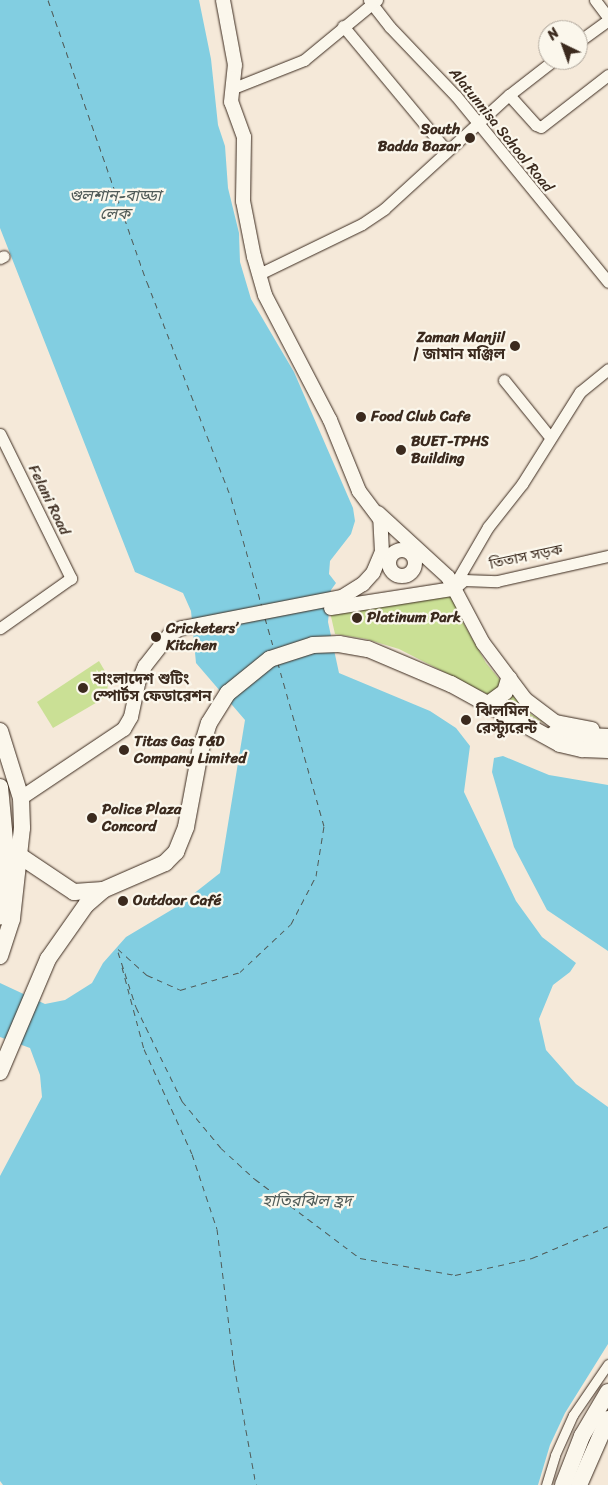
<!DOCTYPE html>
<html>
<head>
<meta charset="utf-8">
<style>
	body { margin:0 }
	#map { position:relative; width:608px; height:1485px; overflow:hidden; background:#f5e9d9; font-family:Sriracha,"Noto Sans Bengali",sans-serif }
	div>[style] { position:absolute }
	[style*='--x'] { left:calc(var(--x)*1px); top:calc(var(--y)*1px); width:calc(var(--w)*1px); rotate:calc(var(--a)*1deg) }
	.green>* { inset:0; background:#cae095 }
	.water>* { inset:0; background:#82cee1 }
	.ferry>* { height:1px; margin-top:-0.5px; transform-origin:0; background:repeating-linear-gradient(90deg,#505b58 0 6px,transparent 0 11px) }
	.roads { filter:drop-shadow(0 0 1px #3b2a1e) drop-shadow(0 0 1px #3b2a1e) }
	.pedestrian>* { height:9px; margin:-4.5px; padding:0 4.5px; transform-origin:4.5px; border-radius:4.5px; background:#fbf7ec }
	.minor>* { height:11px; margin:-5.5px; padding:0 5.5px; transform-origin:5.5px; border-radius:5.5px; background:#fbf7ec }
	.tertiary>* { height:14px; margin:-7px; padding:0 7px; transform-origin:7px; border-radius:7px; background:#fbf7ec }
	.tertiary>.ring { margin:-7px; padding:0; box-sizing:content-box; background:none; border:14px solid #fbf7ec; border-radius:50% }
	.secondary>* { height:16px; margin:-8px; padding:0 8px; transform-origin:8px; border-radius:8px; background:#fbf7ec }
	.dots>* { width:14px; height:14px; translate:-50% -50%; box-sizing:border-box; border:2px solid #fbf7ec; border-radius:50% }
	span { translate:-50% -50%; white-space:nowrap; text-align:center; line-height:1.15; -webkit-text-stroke:4.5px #fbf7ec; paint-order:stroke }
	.poi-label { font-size:15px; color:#3b2a1e; font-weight:700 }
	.right { translate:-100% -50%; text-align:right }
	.left { translate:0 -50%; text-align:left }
	.street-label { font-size:15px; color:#3b2a1e }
	.water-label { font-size:16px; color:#505b58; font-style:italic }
	.north { position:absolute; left:538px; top:20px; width:50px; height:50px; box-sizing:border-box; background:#fbf7ec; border:1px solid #aea59a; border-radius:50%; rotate:318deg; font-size:14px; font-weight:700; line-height:20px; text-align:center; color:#3b2a1e }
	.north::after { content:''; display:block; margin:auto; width:18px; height:22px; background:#3b2a1e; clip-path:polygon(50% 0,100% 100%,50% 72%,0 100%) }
</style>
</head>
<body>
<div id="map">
	<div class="green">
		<i style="clip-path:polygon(452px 595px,464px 624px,486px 663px,525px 710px,546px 724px,399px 649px,366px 639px,335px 634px,330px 612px)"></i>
		<i style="clip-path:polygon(99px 661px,109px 678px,106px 697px,53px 728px,37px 702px)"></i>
	</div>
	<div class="water">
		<i style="clip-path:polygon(0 0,199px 0,211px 59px,218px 125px,225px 146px,228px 188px,239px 233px,240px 262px,251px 299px,294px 372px,353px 508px,355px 521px,351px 534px,330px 561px,329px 574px,336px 583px,331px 590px,328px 622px,339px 673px,430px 711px,456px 728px,470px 746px,464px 792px,516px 901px,542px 937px,576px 963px,570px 972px,553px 985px,539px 1019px,546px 1050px,576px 1084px,608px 1107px,608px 1344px,565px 1413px,550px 1445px,538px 1485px,3px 1485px,0 1481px,0 1176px,42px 1097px,40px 1075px,30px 1048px,0 1037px,0 983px,45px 1004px,65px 1000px,92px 983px,103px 963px,126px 937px,178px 906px,220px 873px,245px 720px,196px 663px,191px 611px,183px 593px,135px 572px,0 228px)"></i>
		<i style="clip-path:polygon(503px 756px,549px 775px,608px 785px,608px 951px,547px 910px,514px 847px,492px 772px,494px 758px)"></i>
	</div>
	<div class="ferry">
		<i style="--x:48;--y:0;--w:299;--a:70.7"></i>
		<i style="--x:147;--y:282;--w:232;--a:68.7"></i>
		<i style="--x:231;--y:498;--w:113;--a:74.1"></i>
		<i style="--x:265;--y:618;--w:33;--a:74"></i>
		<i style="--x:118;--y:949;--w:39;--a:42"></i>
		<i style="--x:147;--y:975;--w:36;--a:24"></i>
		<i style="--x:180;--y:990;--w:63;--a:-16.7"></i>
		<i style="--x:240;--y:972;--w:70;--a:-43.3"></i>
		<i style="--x:291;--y:924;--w:54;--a:-62.5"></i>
		<i style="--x:316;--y:876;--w:51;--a:-80.9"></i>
		<i style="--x:324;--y:826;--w:169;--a:-105.8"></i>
		<i style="--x:118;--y:952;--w:58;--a:71.9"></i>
		<i style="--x:136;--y:1007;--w:105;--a:63.9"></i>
		<i style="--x:182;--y:1101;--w:61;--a:50.3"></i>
		<i style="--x:221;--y:1148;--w:46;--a:42.4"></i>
		<i style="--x:255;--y:1179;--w:131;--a:37"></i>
		<i style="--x:360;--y:1258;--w:97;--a:10.1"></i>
		<i style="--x:455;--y:1275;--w:79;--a:-12.4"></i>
		<i style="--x:532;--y:1258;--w:82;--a:-22.8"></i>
		<i style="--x:122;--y:967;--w:85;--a:75"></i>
		<i style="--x:144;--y:1049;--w:115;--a:65.4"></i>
		<i style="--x:192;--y:1154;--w:79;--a:71.6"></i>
		<i style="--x:217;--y:1229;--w:137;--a:82.9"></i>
		<i style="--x:234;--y:1365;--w:122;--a:79.6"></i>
	</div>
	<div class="roads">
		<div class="pedestrian">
			<i style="--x:546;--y:1485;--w:31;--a:-73"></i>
			<i style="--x:555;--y:1455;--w:44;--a:-65.8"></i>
			<i style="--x:573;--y:1415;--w:62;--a:-55.5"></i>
		</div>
		<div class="minor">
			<i style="--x:377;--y:0;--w:6;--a:141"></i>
			<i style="--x:372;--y:4;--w:29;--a:52"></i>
			<i style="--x:390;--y:27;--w:95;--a:46.3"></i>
			<i style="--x:456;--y:96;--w:240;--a:50.7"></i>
			<i style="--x:595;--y:0;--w:21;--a:53"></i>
			<i style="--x:343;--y:26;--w:161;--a:50.3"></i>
			<i style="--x:578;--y:42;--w:37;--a:-36"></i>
			<i style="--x:231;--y:89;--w:79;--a:-21.7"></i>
			<i style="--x:304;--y:60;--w:88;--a:-39.5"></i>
			<i style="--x:372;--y:4;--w:5;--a:-127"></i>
			<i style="--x:509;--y:95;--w:40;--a:48"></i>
			<i style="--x:536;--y:125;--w:5;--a:22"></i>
			<i style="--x:541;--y:127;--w:85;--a:-37.8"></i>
			<i style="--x:0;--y:258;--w:4;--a:-27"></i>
			<i style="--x:259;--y:274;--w:114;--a:-25.9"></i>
			<i style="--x:362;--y:224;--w:27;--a:-34"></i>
			<i style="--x:384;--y:209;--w:169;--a:-42.4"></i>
			<i style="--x:509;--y:95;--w:57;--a:-37.9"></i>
			<i style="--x:504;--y:380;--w:73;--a:51.1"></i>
			<i style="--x:0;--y:434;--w:161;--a:63.8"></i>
			<i style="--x:71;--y:578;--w:87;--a:144.8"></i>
			<i style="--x:456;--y:587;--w:11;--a:-41"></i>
			<i style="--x:464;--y:580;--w:33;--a:2"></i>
			<i style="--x:497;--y:581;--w:114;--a:-12.7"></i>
			<i style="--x:452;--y:589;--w:72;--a:-59.9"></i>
			<i style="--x:488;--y:527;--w:55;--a:-51.7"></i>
			<i style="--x:522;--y:484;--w:109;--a:-57.8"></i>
			<i style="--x:580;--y:392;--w:36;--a:-39"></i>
		</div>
		<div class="tertiary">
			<i style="--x:378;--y:513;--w:95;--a:42.4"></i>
			<i style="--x:448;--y:577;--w:75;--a:62.1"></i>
			<i style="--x:483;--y:643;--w:70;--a:53.1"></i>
			<i style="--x:525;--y:699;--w:39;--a:37"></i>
			<i style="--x:556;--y:722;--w:37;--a:11"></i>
			<i class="ring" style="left:389px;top:550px;width:12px;height:12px"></i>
			<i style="--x:331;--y:608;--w:122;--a:-8.9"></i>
			<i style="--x:21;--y:798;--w:124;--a:-33.8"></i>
			<i style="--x:124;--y:729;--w:14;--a:-60"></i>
			<i style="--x:131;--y:717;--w:35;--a:-78"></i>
			<i style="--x:138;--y:683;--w:18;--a:-68"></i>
			<i style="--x:145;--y:666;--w:41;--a:-52"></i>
			<i style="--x:170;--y:634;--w:13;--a:-27"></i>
			<i style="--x:182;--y:628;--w:163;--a:-11"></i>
			<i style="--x:342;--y:597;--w:25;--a:-32"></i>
			<i style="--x:363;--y:584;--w:15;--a:-48"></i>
			<i style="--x:373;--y:573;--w:23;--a:-67"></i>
			<i style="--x:382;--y:552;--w:33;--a:-93"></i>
			<i style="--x:380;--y:519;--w:35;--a:-127"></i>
			<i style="--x:359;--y:491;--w:77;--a:-112.2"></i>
			<i style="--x:330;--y:420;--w:141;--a:-117.5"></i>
			<i style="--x:265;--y:295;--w:40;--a:-106"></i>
			<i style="--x:254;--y:257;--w:57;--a:-101.1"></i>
			<i style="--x:243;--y:201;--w:64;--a:-89.1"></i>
			<i style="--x:244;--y:137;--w:37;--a:-110"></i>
			<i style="--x:231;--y:102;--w:37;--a:-84"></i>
			<i style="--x:235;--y:65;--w:66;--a:-100.5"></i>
		</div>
		<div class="secondary">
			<i style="--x:487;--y:705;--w:22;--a:-36"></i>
			<i style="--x:505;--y:692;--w:14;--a:-73"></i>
			<i style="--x:0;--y:731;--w:70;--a:72.6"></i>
			<i style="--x:21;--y:798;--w:30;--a:88"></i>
			<i style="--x:22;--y:828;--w:92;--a:96.3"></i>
			<i style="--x:12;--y:919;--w:39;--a:108"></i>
			<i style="--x:554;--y:734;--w:54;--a:3.2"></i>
			<i style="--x:0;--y:787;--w:74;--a:84.6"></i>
			<i style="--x:7;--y:861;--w:56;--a:97.1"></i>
			<i style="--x:12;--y:855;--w:8;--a:7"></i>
			<i style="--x:20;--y:856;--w:65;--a:33.7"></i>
			<i style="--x:74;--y:892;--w:29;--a:-4"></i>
			<i style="--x:0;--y:1072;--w:123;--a:-67"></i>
			<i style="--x:48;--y:959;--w:66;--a:-54.9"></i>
			<i style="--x:86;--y:905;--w:23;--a:-41"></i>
			<i style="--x:103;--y:890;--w:68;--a:-23.5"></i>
			<i style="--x:165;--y:863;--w:16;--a:-45"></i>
			<i style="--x:176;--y:852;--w:27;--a:-68"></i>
			<i style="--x:186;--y:827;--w:76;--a:-79.4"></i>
			<i style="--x:200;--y:752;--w:30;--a:-73"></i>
			<i style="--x:209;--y:723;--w:36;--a:-58"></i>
			<i style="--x:228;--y:693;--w:54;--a:-39"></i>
			<i style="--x:270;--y:659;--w:45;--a:-18"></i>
			<i style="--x:313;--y:645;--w:26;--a:-2"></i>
			<i style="--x:339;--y:644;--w:29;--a:10"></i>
			<i style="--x:368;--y:649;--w:90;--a:22.9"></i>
			<i style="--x:451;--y:684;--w:124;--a:28.8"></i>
			<i style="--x:560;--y:744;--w:23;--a:13"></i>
			<i style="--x:582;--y:749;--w:26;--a:2"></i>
			<i style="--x:563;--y:1485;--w:53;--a:-68.8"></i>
			<i style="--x:582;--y:1436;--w:51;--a:-59.4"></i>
			<i style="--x:579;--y:1485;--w:72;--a:-66.3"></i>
		</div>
	</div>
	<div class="dots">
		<i style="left:470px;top:138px;background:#3b2a1e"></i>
		<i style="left:515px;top:346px;background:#3b2a1e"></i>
		<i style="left:361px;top:417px;background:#3b2a1e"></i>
		<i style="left:401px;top:450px;background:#3b2a1e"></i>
		<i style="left:357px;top:618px;background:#3b2a1e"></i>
		<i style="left:156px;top:637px;background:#3b2a1e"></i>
		<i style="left:83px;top:688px;background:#3b2a1e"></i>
		<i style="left:466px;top:720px;background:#3b2a1e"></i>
		<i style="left:124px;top:750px;background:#3b2a1e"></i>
		<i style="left:92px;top:818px;background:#3b2a1e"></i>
		<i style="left:123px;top:901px;background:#3b2a1e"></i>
	</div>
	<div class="poi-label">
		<span class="right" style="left:460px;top:138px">South<br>Badda Bazar</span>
		<span class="right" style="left:505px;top:346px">Zaman Manjil<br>| জামান মঞ্জিল</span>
		<span class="left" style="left:371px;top:417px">Food Club Cafe</span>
		<span class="left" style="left:411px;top:450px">BUET-TPHS<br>Building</span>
		<span class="left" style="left:367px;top:618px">Platinum Park</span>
		<span class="left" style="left:166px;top:637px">Cricketers’<br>Kitchen</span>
		<span class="left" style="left:93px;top:688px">বাংলাদেশ শুটিং<br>স্পোর্টস ফেডারেশন</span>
		<span class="left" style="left:476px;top:720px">ঝিলমিল<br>রেস্ট্যুরেন্ট</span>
		<span class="left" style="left:134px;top:750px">Titas Gas T&amp;D<br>Company Limited</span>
		<span class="left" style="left:102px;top:818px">Police Plaza<br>Concord</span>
		<span class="left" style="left:133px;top:901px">Outdoor Café</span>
	</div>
	<div class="street-label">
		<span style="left:501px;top:130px;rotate:51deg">Alatunnisa School Road</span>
		<span style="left:49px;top:500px;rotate:64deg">Felani Road</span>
		<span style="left:526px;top:557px;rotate:-12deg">তিতাস সড়ক</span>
	</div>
	<div class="water-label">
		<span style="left:115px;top:205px">গুলশান-বাড্ডা<br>লেক</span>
		<span style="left:307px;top:1201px">হাতিরঝিল হ্রদ</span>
	</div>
	<div class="north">N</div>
</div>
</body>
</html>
